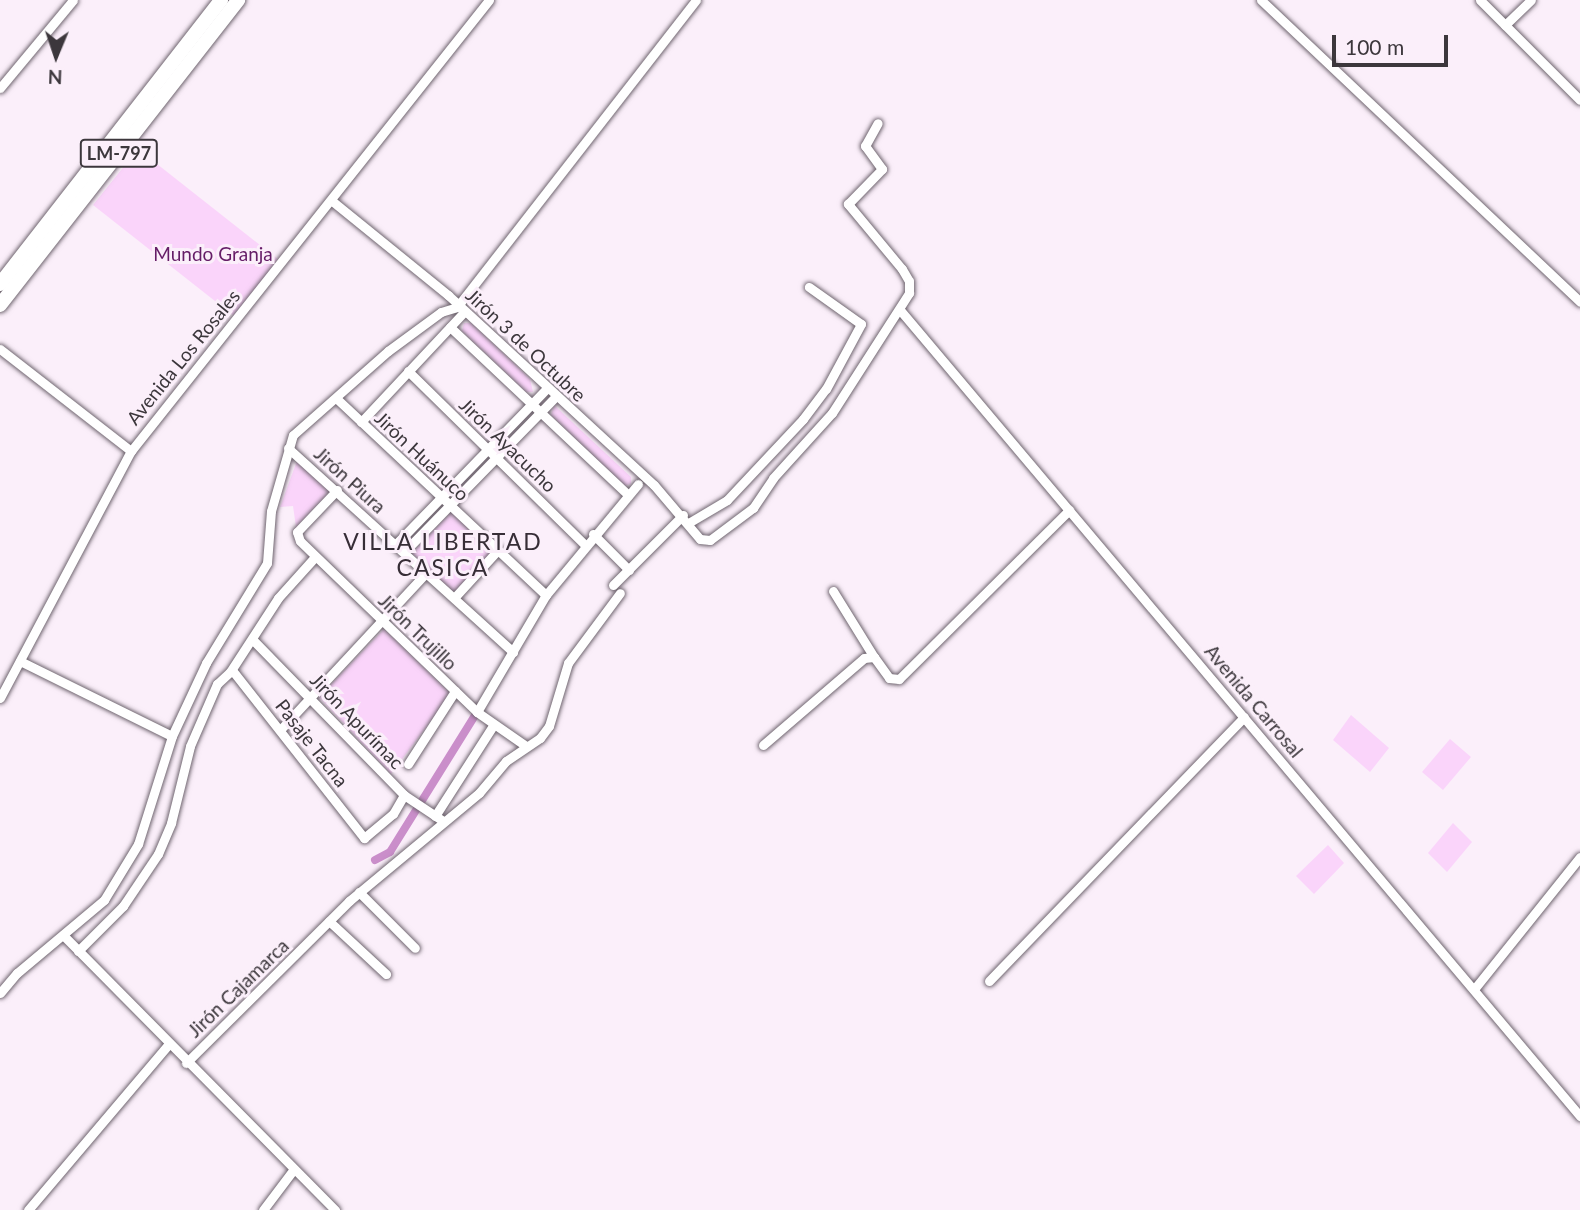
<!DOCTYPE html>
<html>
<head>
<meta charset="utf-8">
<style>
	body { margin:0 }
	#map { position:relative; width:1580px; height:1210px; overflow:hidden; background:#fbeffa; font-family:Lato,sans-serif }
	div>[style] { position:absolute }
	[style*='--x'] { left:calc(var(--x)*1px); top:calc(var(--y)*1px); width:calc(var(--w)*1px); rotate:calc(var(--a)*1deg) }
	.green>* { inset:0; background:#fad4fa }
	.canal>* { height:8px; margin:-4px; padding:0 4px; transform-origin:4px; border-radius:4px; background:#ca8eca }
	.roads { filter:drop-shadow(0 0 2px #6f656f) drop-shadow(0 0 2px #6f656f) }
	.minor>* { height:9px; margin:-4.5px; padding:0 4.5px; transform-origin:4.5px; border-radius:4.5px; background:#fff }
	.primary>* { height:14px; margin:-7px; padding:0 7px; transform-origin:7px; border-radius:7px; background:#fff }
	span { translate:-50% -50%; white-space:nowrap; text-align:center; line-height:1.15; -webkit-text-stroke:6px #fbeffa; paint-order:stroke }
	.shield-label span { padding:2px 5px; background:#fbeffa; border:2px solid; border-radius:5px; -webkit-text-stroke-width:0 }
	.shield-label { font-size:18px; color:#3c373c; font-weight:700 }
	.park-label { font-size:19px; color:#651d67 }
	.street-label { font-size:19px; color:#3c373c }
	.quarter-label { font-size:23px; color:#362d36; letter-spacing:2px }
	.north { position:absolute; left:21px; top:21px; width:70px; height:70px; -webkit-text-stroke:5px #fbeffa; paint-order:stroke; rotate:182deg; font-size:19px; font-weight:700; line-height:28px; text-align:center; color:#3c373c }
	.north::after { content:''; display:block; margin:auto; width:24px; height:32px; background:#3c373c; clip-path:polygon(50% 0,100% 100%,50% 72%,0 100%) }
	.scale { position:absolute; left:1332px; top:35px; width:116px; height:32px; box-sizing:border-box; border:4px solid #3c373c; border-top:0; padding-left:9px; font-size:21px; line-height:24px; white-space:nowrap; color:#3c373c; -webkit-text-stroke:5px #fbeffa; paint-order:stroke }
</style>
</head>
<body>
<div id="map">
	<div class="green">
		<i style="clip-path:polygon(138px 149px,279px 260px,234px 316px,93px 205px)"></i>
		<i style="clip-path:polygon(464px 323px,471px 323px,530px 379px,533px 392px,526px 392px,462px 331px)"></i>
		<i style="clip-path:polygon(554px 405px,631px 477px,631px 484px,624px 486px,551px 415px)"></i>
		<i style="clip-path:polygon(297px 461px,330px 491px,296px 527px,293px 506px,280px 507px)"></i>
		<i style="clip-path:polygon(451px 512px,493px 552px,454px 593px,412px 553px)"></i>
		<i style="clip-path:polygon(384px 629px,451px 694px,391px 774px,319px 697px)"></i>
		<i style="clip-path:polygon(1351px 715px,1389px 748px,1370px 772px,1333px 740px)"></i>
		<i style="clip-path:polygon(1450px 739px,1471px 757px,1443px 790px,1422px 772px)"></i>
		<i style="clip-path:polygon(1453px 823px,1472px 842px,1447px 872px,1428px 853px)"></i>
		<i style="clip-path:polygon(1328px 845px,1344px 863px,1314px 894px,1296px 876px)"></i>
	</div>
	<div class="canal">
		<i style="--x:375;--y:860;--w:17;--a:-28"></i>
		<i style="--x:390;--y:852;--w:165;--a:-58.1"></i>
	</div>
	<div class="roads">
		<div class="minor">
			<i style="--x:1261;--y:0;--w:439;--a:43.4"></i>
			<i style="--x:1480;--y:0;--w:141;--a:45"></i>
			<i style="--x:1505;--y:25;--w:36;--a:-44"></i>
			<i style="--x:0;--y:88;--w:114;--a:-50.3"></i>
			<i style="--x:331;--y:200;--w:151;--a:39.1"></i>
			<i style="--x:448;--y:295;--w:280;--a:42.7"></i>
			<i style="--x:654;--y:485;--w:71;--a:49.6"></i>
			<i style="--x:700;--y:539;--w:10;--a:6"></i>
			<i style="--x:710;--y:540;--w:54;--a:-36.7"></i>
			<i style="--x:753;--y:508;--w:36;--a:-56"></i>
			<i style="--x:773;--y:478;--w:88;--a:-47.8"></i>
			<i style="--x:832;--y:413;--w:143;--a:-57.3"></i>
			<i style="--x:909;--y:293;--w:12;--a:-90"></i>
			<i style="--x:909;--y:281;--w:14;--a:-120"></i>
			<i style="--x:902;--y:269;--w:85;--a:-129.7"></i>
			<i style="--x:848;--y:204;--w:49;--a:-45.8"></i>
			<i style="--x:882;--y:169;--w:29;--a:-126"></i>
			<i style="--x:865;--y:146;--w:26;--a:-61"></i>
			<i style="--x:900;--y:310;--w:1055;--a:49.85"></i>
			<i style="--x:450;--y:327;--w:245;--a:43.3"></i>
			<i style="--x:0;--y:349;--w:166;--a:37.9"></i>
			<i style="--x:408;--y:371;--w:247;--a:44.5"></i>
			<i style="--x:336;--y:398;--w:288;--a:43.2"></i>
			<i style="--x:361;--y:422;--w:149;--a:-46.9"></i>
			<i style="--x:288;--y:448;--w:304;--a:42.2"></i>
			<i style="--x:337;--y:490;--w:58;--a:133.6"></i>
			<i style="--x:297;--y:532;--w:9;--a:72"></i>
			<i style="--x:300;--y:541;--w:246;--a:44"></i>
			<i style="--x:477;--y:712;--w:60;--a:34.8"></i>
			<i style="--x:690;--y:522;--w:43;--a:-30.7"></i>
			<i style="--x:727;--y:500;--w:111;--a:-46.8"></i>
			<i style="--x:803;--y:419;--w:38;--a:-53"></i>
			<i style="--x:826;--y:389;--w:74;--a:-61.7"></i>
			<i style="--x:861;--y:324;--w:64;--a:-144.6"></i>
			<i style="--x:593;--y:534;--w:51;--a:45"></i>
			<i style="--x:396;--y:544;--w:216;--a:-45.9"></i>
			<i style="--x:404;--y:552;--w:216;--a:-45.7"></i>
			<i style="--x:613;--y:585;--w:99;--a:-45"></i>
			<i style="--x:833;--y:591;--w:78;--a:58.2"></i>
			<i style="--x:454;--y:598;--w:64;--a:-47.5"></i>
			<i style="--x:252;--y:639;--w:218;--a:45.7"></i>
			<i style="--x:404;--y:795;--w:47;--a:33.7"></i>
			<i style="--x:20;--y:661;--w:169;--a:26.3"></i>
			<i style="--x:232;--y:670;--w:214;--a:51.8"></i>
			<i style="--x:364;--y:838;--w:38;--a:-40"></i>
			<i style="--x:393;--y:814;--w:22;--a:-60"></i>
			<i style="--x:0;--y:698;--w:280;--a:-62.1"></i>
			<i style="--x:131;--y:451;--w:576;--a:-51.56"></i>
			<i style="--x:477;--y:712;--w:136;--a:-59.5"></i>
			<i style="--x:546;--y:595;--w:144;--a:-50.3"></i>
			<i style="--x:280;--y:730;--w:214;--a:-47.1"></i>
			<i style="--x:763;--y:745;--w:133;--a:-40.7"></i>
			<i style="--x:864;--y:658;--w:10;--a:-6"></i>
			<i style="--x:874;--y:657;--w:26;--a:54"></i>
			<i style="--x:889;--y:678;--w:10;--a:6"></i>
			<i style="--x:899;--y:679;--w:240;--a:-44.8"></i>
			<i style="--x:408;--y:764;--w:87;--a:-57.2"></i>
			<i style="--x:435;--y:816;--w:109;--a:-57.3"></i>
			<i style="--x:359;--y:892;--w:79;--a:45"></i>
			<i style="--x:329;--y:921;--w:78;--a:42.9"></i>
			<i style="--x:63;--y:935;--w:387;--a:45.3"></i>
			<i style="--x:78;--y:951;--w:64;--a:-45"></i>
			<i style="--x:123;--y:906;--w:63;--a:-56.1"></i>
			<i style="--x:158;--y:854;--w:34;--a:-67"></i>
			<i style="--x:171;--y:823;--w:79;--a:-76.1"></i>
			<i style="--x:190;--y:746;--w:68;--a:-66.5"></i>
			<i style="--x:217;--y:684;--w:18;--a:-43"></i>
			<i style="--x:230;--y:672;--w:88;--a:-57"></i>
			<i style="--x:278;--y:598;--w:54;--a:-48"></i>
			<i style="--x:989;--y:981;--w:367;--a:-46"></i>
			<i style="--x:1475;--y:988;--w:168;--a:-51.3"></i>
			<i style="--x:0;--y:993;--w:26;--a:-50"></i>
			<i style="--x:17;--y:973;--w:114;--a:-40"></i>
			<i style="--x:104;--y:900;--w:66;--a:-58.7"></i>
			<i style="--x:138;--y:844;--w:113;--a:-72.5"></i>
			<i style="--x:172;--y:736;--w:81;--a:-65"></i>
			<i style="--x:206;--y:663;--w:117;--a:-58.6"></i>
			<i style="--x:267;--y:563;--w:52;--a:-85.6"></i>
			<i style="--x:271;--y:511;--w:79;--a:-73.9"></i>
			<i style="--x:293;--y:435;--w:127;--a:-41.5"></i>
			<i style="--x:388;--y:351;--w:66;--a:-36.3"></i>
			<i style="--x:441;--y:312;--w:17;--a:-17"></i>
			<i style="--x:457;--y:307;--w:389;--a:-52.1"></i>
			<i style="--x:186;--y:1063;--w:230;--a:-44.8"></i>
			<i style="--x:349;--y:901;--w:169;--a:-39.7"></i>
			<i style="--x:479;--y:793;--w:42;--a:-49.8"></i>
			<i style="--x:506;--y:761;--w:41;--a:-34.1"></i>
			<i style="--x:540;--y:738;--w:15;--a:-53"></i>
			<i style="--x:549;--y:726;--w:66;--a:-73.2"></i>
			<i style="--x:568;--y:663;--w:87;--a:-53.4"></i>
			<i style="--x:28;--y:1210;--w:216;--a:-49.7"></i>
			<i style="--x:263;--y:1210;--w:51;--a:-52.9"></i>
		</div>
		<div class="primary">
			<i style="--x:0;--y:284;--w:360;--a:-52.1"></i>
			<i style="--x:0;--y:305;--w:387;--a:-52"></i>
		</div>
	</div>
	<div class="shield-label">
		<span style="left:119px;top:153px">LM-797</span>
	</div>
	<div class="park-label">
		<span style="left:213px;top:254px">Mundo Granja</span>
	</div>
	<div class="street-label">
		<span style="left:526px;top:345px;rotate:43deg">Jirón 3 de Octubre</span>
		<span style="left:183px;top:357px;rotate:-51deg">Avenida Los Rosales</span>
		<span style="left:508px;top:445px;rotate:44deg">Jirón Ayacucho</span>
		<span style="left:422px;top:456px;rotate:43deg">Jirón Huánuco</span>
		<span style="left:350px;top:480px;rotate:42deg">Jirón Piura</span>
		<span style="left:418px;top:632px;rotate:44deg">Jirón Trujillo</span>
		<span style="left:1254px;top:701px;rotate:50deg">Avenida Carrosal</span>
		<span style="left:357px;top:721px;rotate:46deg">Jirón Apurímac</span>
		<span style="left:312px;top:743px;rotate:52deg">Pasaje Tacna</span>
		<span style="left:238px;top:988px;rotate:-44deg">Jirón Cajamarca</span>
	</div>
	<div class="quarter-label">
		<span style="left:443px;top:554px">VILLA LIBERTAD<br>CASICA</span>
	</div>
	<div class="north">N</div>
	<div class="scale">100 m</div>
</div>
</body>
</html>
